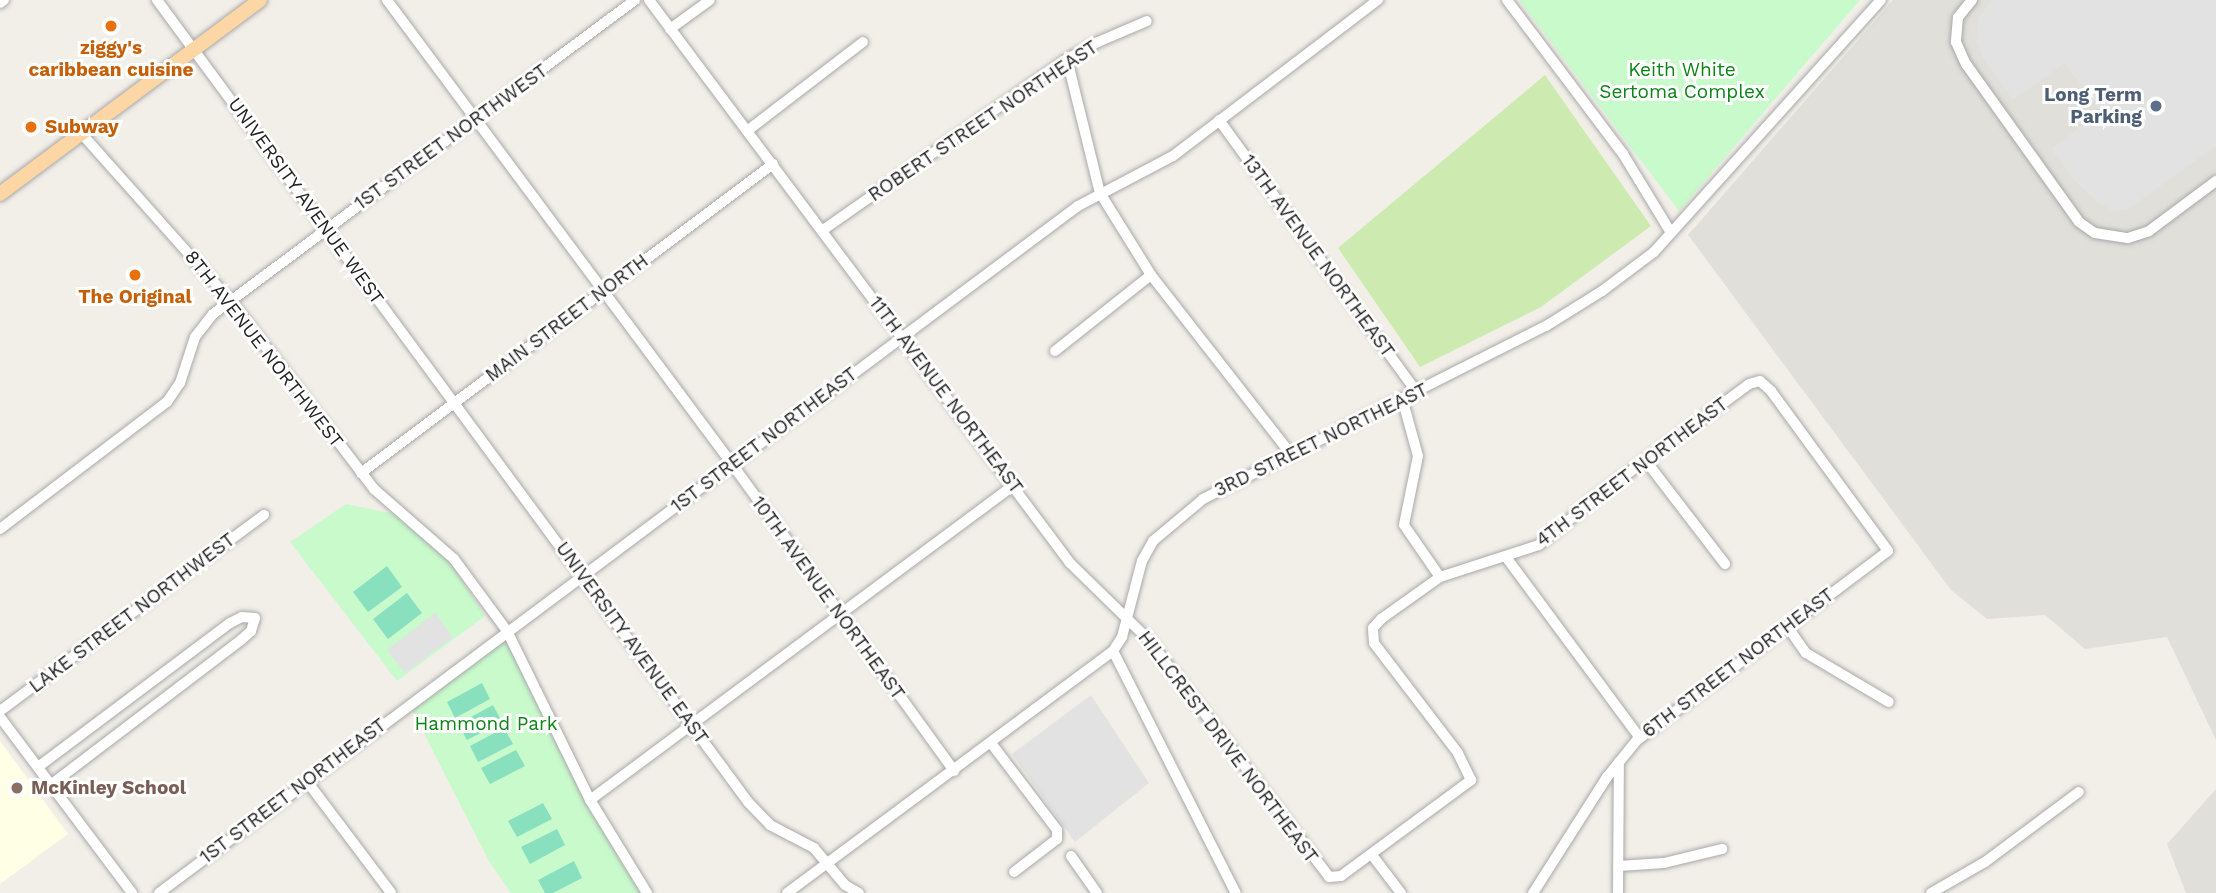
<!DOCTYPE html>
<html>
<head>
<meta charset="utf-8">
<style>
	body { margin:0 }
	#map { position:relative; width:2216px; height:893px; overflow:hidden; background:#f2efe9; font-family:"Work Sans",sans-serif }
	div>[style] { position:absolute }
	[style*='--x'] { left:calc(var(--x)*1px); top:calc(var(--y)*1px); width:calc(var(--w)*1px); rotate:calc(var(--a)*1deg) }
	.education>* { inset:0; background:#ffffe5 }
	.airport>* { inset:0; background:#e1dfda }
	.grass>* { inset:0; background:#cdebb0 }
	.park>* { inset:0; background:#c8facc }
	.pitch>* { inset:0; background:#88e0be }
	.parking>* { inset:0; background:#e2e2e2 }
	.roads { filter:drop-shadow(0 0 2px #a9a9a9) drop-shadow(0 0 2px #a9a9a9) }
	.minor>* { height:10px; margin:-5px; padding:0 5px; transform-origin:5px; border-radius:5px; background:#fff }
	.major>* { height:14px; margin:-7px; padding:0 7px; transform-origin:7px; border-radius:7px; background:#fcd6a4 }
	.dots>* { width:19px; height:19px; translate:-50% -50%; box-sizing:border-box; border:4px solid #fff; border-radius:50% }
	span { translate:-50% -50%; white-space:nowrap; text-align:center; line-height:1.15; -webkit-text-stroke:6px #fff; paint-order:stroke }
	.food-label { font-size:19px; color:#c56008; font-weight:700 }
	.left { translate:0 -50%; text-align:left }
	.park-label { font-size:19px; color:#0c8416 }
	.service-label { font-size:19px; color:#4e5e75; font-weight:700 }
	.right { translate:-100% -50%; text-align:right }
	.street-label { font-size:19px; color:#222 }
	.education-label { font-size:19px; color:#785e54; font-weight:700 }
</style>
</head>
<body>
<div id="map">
	<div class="education">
		<i style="clip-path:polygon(0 741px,68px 834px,0 884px)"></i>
	</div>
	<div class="airport">
		<i style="clip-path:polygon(1893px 0,2216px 0,2216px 740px,2167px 637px,2085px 649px,2045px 615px,1987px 619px,1951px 590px,1688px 235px)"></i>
		<i style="clip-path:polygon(2216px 789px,2216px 893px,2186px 893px,2167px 844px)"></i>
	</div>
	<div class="grass">
		<i style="clip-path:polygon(1545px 75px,1651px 226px,1541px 307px,1420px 367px,1338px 248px)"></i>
	</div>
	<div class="park">
		<i style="clip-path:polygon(1519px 0,1860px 0,1679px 211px)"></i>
		<i style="clip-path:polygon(346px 504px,404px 516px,450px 562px,485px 616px,397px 681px,290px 542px)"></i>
		<i style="clip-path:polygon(507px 631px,590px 800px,647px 893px,511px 893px,490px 863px,409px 704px)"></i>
	</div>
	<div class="pitch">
		<i style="clip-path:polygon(387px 566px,402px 587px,368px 612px,353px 592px)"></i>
		<i style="clip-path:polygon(407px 593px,422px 613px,388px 639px,373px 619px)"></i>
		<i style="clip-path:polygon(482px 683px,490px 699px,455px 718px,447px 702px)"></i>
		<i style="clip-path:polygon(493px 705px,502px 722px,467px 740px,458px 724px)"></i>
		<i style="clip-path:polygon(504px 728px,513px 744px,478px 762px,470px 746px)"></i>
		<i style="clip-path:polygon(516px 750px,525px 766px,490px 784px,481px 768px)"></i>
		<i style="clip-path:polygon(543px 803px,552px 819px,517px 837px,508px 821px)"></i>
		<i style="clip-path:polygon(557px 829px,565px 845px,530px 864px,521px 847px)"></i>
		<i style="clip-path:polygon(574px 861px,582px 878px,553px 893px,545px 893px,538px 880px)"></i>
	</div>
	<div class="parking">
		<i style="clip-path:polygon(1992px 0,2216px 0,2216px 146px,2127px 210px,2114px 211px,2100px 204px,2076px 182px,2051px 149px,2101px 112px,2065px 63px,2013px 100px,1985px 61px,1976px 42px,1978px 18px)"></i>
		<i style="clip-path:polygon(435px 613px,453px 637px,405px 673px,387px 650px)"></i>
		<i style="clip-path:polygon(1091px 695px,1149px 783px,1075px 842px,1012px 754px)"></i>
	</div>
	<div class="roads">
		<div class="minor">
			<i style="--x:157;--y:0;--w:996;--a:53.61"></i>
			<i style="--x:748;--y:802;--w:32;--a:46"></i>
			<i style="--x:770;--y:825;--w:50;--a:27.6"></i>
			<i style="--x:814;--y:848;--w:48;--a:50"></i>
			<i style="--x:845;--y:885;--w:16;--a:30"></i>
			<i style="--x:387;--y:0;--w:578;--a:53.37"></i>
			<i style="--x:732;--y:464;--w:379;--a:54.1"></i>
			<i style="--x:649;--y:0;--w:703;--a:53.21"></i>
			<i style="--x:1070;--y:563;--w:109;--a:44.3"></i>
			<i style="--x:1148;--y:639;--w:299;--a:52.7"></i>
			<i style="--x:1329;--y:877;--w:12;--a:-5"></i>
			<i style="--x:1341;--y:876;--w:162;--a:-36.4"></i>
			<i style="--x:1471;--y:780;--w:30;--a:-116"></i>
			<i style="--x:1458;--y:753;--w:138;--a:-127.4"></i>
			<i style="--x:1374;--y:643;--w:15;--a:-94"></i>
			<i style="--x:1373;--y:628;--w:12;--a:-48"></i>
			<i style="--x:1381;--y:619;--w:72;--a:-35.4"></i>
			<i style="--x:1440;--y:577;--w:104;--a:-17.9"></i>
			<i style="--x:1539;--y:545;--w:85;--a:-39.7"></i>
			<i style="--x:1604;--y:491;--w:180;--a:-36.4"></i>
			<i style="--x:1749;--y:384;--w:11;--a:-15"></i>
			<i style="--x:1760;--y:381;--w:15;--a:42"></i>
			<i style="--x:1771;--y:391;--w:198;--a:53.8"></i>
			<i style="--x:1888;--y:551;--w:314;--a:143"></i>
			<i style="--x:1637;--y:740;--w:48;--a:129"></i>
			<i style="--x:1607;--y:777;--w:138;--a:122.5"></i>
			<i style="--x:1507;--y:0;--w:193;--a:53"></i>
			<i style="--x:1623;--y:154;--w:90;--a:58.6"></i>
			<i style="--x:1972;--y:0;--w:22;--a:129"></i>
			<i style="--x:1958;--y:17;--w:25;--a:95"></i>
			<i style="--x:1956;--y:42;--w:24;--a:66"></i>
			<i style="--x:1966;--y:64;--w:194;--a:54.4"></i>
			<i style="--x:2079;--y:222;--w:19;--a:35"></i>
			<i style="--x:2095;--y:233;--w:33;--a:9"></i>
			<i style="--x:2128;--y:238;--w:22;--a:-18"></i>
			<i style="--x:2149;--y:231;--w:84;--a:-36.7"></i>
			<i style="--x:0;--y:3;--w:5;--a:-37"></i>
			<i style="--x:670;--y:29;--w:49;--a:-35.9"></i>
			<i style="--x:1067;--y:59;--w:138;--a:76.2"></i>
			<i style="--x:1100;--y:193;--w:97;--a:58.1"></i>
			<i style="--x:1151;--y:275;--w:226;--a:52"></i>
			<i style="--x:1219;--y:120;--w:337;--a:54"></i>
			<i style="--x:747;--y:131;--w:146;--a:-37.5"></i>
			<i style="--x:81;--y:133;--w:224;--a:48.3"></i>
			<i style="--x:230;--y:300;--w:238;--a:52.7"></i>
			<i style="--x:374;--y:489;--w:106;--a:41.2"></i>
			<i style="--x:454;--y:559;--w:89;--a:53.6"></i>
			<i style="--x:507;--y:631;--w:188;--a:63.8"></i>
			<i style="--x:590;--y:800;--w:109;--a:58.5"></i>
			<i style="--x:823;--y:230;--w:298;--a:-35"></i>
			<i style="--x:1067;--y:59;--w:35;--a:-29"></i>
			<i style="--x:1098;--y:42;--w:53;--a:-23.2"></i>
			<i style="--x:1055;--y:351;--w:122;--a:-38.4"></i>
			<i style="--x:1402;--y:398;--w:60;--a:74.6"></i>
			<i style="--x:1418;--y:456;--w:70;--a:101.5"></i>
			<i style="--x:1404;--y:525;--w:63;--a:55.3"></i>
			<i style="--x:1646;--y:461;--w:130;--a:52.5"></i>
			<i style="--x:361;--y:473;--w:515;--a:-36.87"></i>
			<i style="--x:0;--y:529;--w:210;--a:-37.3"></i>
			<i style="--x:167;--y:402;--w:23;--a:-56"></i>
			<i style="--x:180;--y:383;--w:48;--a:-71.9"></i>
			<i style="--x:195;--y:337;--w:29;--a:-52"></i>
			<i style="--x:213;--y:314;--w:526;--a:-36.65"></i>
			<i style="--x:1506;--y:557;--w:225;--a:53.5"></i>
			<i style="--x:1787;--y:626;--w:33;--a:55"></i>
			<i style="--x:1806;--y:653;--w:96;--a:30.6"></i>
			<i style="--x:1113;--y:651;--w:271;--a:63.1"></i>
			<i style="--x:0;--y:711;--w:329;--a:-36.6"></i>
			<i style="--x:0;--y:717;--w:220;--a:53.1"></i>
			<i style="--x:991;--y:743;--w:109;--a:52.8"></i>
			<i style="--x:1057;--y:830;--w:9;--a:90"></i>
			<i style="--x:1057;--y:839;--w:54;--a:142.5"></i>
			<i style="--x:38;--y:767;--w:240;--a:-36.9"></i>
			<i style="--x:230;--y:623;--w:13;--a:-27"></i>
			<i style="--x:242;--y:617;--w:13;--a:4"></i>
			<i style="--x:255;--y:618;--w:14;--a:107"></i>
			<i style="--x:251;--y:631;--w:13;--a:138"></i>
			<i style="--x:241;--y:640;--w:239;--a:142.7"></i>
			<i style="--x:306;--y:780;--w:141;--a:53"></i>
			<i style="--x:590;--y:800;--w:528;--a:-36.61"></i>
			<i style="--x:1372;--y:855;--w:48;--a:52.7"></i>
			<i style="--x:1071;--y:856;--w:45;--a:54.9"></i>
			<i style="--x:1619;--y:866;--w:45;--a:-3.8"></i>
			<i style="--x:1664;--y:863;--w:60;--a:-13.6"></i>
			<i style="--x:159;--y:893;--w:1147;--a:-36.78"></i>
			<i style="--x:1078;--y:206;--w:107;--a:-27.8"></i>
			<i style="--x:1173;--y:156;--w:258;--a:-37.3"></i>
			<i style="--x:787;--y:893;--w:406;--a:-36.6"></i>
			<i style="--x:1113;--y:651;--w:17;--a:-57"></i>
			<i style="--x:1122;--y:637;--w:79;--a:-75.3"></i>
			<i style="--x:1142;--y:561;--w:23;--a:-61"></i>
			<i style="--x:1153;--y:541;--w:65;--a:-40"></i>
			<i style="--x:1203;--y:499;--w:384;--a:-26.8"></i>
			<i style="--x:1546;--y:326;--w:66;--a:-32"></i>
			<i style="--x:1602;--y:291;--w:65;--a:-36.9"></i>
			<i style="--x:1654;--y:252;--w:339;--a:-48"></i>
			<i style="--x:1618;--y:893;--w:131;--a:-89.6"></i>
			<i style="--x:1931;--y:893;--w:62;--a:-29.9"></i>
			<i style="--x:1985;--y:862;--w:117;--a:-36.7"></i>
		</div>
		<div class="major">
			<i style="--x:0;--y:194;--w:324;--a:-36.7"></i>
		</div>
	</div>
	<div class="dots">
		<i style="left:111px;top:26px;background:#e8710a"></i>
		<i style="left:2156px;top:106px;background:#5c6f8a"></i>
		<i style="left:31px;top:127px;background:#e8710a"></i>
		<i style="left:135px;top:275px;background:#e8710a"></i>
		<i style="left:17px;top:788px;background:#8d6e63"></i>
	</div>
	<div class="food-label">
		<span style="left:111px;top:59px">ziggy's<br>caribbean cuisine</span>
		<span class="left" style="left:45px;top:127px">Subway</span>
		<span style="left:135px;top:297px">The Original</span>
	</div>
	<div class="park-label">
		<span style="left:1682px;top:81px">Keith White<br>Sertoma Complex</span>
		<span style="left:486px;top:724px">Hammond Park</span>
	</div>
	<div class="service-label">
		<span class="right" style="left:2142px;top:106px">Long Term<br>Parking</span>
	</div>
	<div class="street-label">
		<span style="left:983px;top:121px;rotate:-34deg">ROBERT STREET NORTHEAST</span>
		<span style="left:451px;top:137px;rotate:-36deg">1ST STREET NORTHWEST</span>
		<span style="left:306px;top:201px;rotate:54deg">UNIVERSITY AVENUE WEST</span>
		<span style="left:1318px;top:256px;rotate:54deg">13TH AVENUE NORTHEAST</span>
		<span style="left:567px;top:318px;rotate:-37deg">MAIN STREET NORTH</span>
		<span style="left:264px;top:349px;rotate:52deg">8TH AVENUE NORTHWEST</span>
		<span style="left:946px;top:395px;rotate:53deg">11TH AVENUE NORTHEAST</span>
		<span style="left:764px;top:440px;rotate:-37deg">1ST STREET NORTHEAST</span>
		<span style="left:1321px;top:440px;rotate:-26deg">3RD STREET NORTHEAST</span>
		<span style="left:1632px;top:472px;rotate:-37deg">4TH STREET NORTHEAST</span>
		<span style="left:828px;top:598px;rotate:54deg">10TH AVENUE NORTHEAST</span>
		<span style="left:132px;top:613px;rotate:-37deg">LAKE STREET NORTHWEST</span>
		<span style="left:632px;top:643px;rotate:54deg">UNIVERSITY AVENUE EAST</span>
		<span style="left:1738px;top:663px;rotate:-37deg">6TH STREET NORTHEAST</span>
		<span style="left:1228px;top:747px;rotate:53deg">HILLCREST DRIVE NORTHEAST</span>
		<span style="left:293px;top:791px;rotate:-37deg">1ST STREET NORTHEAST</span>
	</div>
	<div class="education-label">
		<span class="left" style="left:31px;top:788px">McKinley School</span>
	</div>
</div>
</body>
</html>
